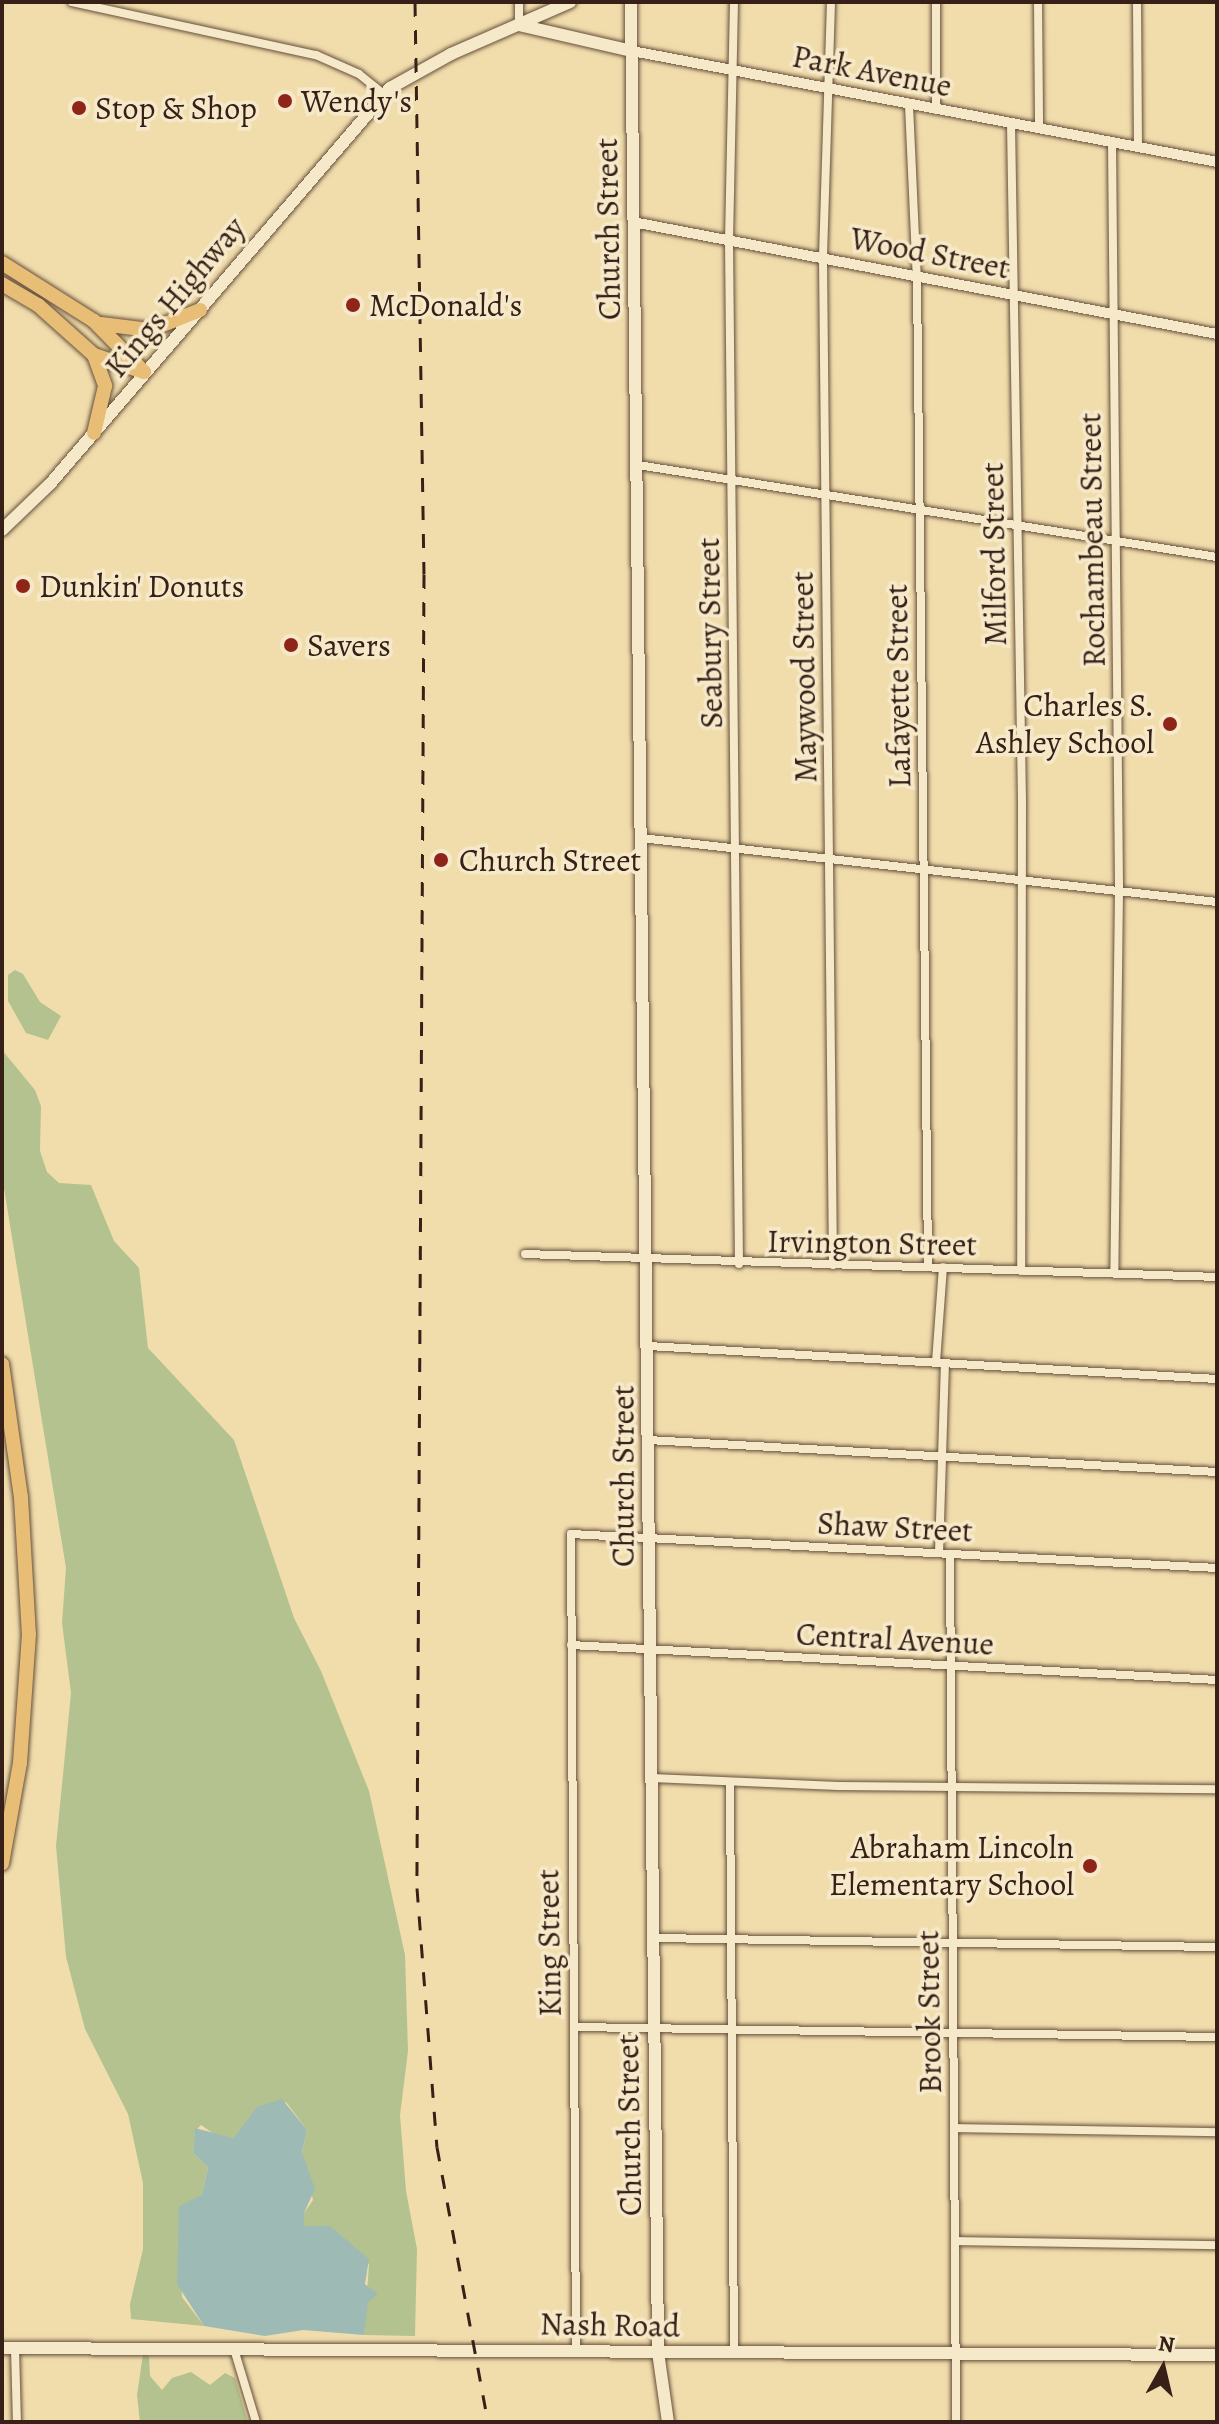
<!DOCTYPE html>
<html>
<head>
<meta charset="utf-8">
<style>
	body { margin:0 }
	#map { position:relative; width:1219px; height:2424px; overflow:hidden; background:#f1ddac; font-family:Alegreya,serif }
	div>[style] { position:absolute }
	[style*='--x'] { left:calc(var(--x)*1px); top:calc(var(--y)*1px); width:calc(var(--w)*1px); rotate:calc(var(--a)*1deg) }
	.green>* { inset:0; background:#b3c28e }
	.water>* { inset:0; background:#9ebab4 }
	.roads { filter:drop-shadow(0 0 2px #664f3c) drop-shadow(0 0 2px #664f3c) }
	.minor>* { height:8px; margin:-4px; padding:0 4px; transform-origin:4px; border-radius:4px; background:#f6e9c9 }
	.tertiary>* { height:10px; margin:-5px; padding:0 5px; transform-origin:5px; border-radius:5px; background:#f6e9c9 }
	.secondary>* { height:12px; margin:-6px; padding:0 6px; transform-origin:6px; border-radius:6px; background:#f6e9c9 }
	.motorway>* { height:14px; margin:-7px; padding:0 7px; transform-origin:7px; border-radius:7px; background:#e8be76 }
	.rail>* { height:3px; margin-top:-1.5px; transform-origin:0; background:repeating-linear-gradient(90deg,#372017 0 14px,transparent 0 28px) }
	.dots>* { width:22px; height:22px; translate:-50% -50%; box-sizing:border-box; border:4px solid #f6e9c9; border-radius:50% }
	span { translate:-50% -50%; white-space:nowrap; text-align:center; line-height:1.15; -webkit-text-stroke:7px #f6e9c9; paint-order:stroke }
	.street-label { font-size:32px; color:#372017 }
	.poi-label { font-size:32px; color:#372017 }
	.left { translate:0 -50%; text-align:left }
	.right { translate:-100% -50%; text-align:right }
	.frame { position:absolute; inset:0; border:4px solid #372017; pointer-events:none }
	.north { position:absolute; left:1123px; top:2328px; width:80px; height:80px; -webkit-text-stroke:6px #f6e9c9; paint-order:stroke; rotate:8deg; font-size:22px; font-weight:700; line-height:32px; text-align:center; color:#372017 }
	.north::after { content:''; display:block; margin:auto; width:28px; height:36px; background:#372017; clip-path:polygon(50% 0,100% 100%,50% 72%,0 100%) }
</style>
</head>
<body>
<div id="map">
	<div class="green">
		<i style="clip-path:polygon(15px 970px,23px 974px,40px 1002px,61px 1016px,48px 1040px,26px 1033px,8px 1001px,8px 975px)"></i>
		<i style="clip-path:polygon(2px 1050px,35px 1090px,41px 1106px,40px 1151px,47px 1172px,59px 1183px,91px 1185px,114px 1241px,139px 1268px,148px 1348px,234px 1440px,294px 1618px,321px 1671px,369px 1791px,405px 1955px,408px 2051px,400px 2115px,406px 2191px,417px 2249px,415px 2336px,364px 2335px,369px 2264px,316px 2226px,304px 2226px,304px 2213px,313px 2200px,302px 2152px,307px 2130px,286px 2102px,251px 2115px,233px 2138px,217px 2136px,201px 2125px,195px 2131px,193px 2153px,208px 2167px,202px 2195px,181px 2226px,180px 2261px,182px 2297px,204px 2326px,131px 2319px,130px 2304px,143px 2249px,143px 2183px,128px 2114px,85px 2029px,66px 1957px,56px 1846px,71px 1693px,62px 1623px,66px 1568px,2px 1176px)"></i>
		<i style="clip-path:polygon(143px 2354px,149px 2356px,150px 2376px,162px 2390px,172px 2378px,191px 2372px,210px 2385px,225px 2373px,235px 2378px,248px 2422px,140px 2422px,137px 2395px)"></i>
	</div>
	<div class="water">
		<i style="clip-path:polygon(282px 2099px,307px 2130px,302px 2152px,315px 2189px,304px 2213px,304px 2226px,330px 2226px,369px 2259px,365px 2284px,378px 2294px,368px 2302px,364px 2335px,303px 2330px,265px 2336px,204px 2326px,177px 2284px,179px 2206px,202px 2195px,208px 2167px,193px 2153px,195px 2128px,233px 2138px,257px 2107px)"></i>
	</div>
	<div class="roads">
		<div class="minor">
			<i style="--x:72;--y:2;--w:250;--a:12.3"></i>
			<i style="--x:316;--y:55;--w:47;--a:23.8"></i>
			<i style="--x:359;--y:74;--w:32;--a:39"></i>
			<i style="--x:519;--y:2;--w:23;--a:90"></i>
			<i style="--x:734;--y:2;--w:239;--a:91.2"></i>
			<i style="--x:729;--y:241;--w:1023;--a:89.44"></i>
			<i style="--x:831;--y:2;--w:257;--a:91.8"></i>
			<i style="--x:823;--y:259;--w:1006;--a:89.43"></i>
			<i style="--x:936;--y:2;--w:108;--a:90"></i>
			<i style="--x:1038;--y:2;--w:126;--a:89.5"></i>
			<i style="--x:1137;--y:2;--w:144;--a:89.6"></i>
			<i style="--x:909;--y:105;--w:173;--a:87.4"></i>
			<i style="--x:917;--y:278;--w:989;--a:89.36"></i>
			<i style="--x:1011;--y:123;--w:679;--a:89.07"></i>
			<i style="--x:1022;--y:802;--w:469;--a:90.1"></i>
			<i style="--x:1112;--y:143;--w:748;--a:89.46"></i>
			<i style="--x:1119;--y:891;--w:382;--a:90.7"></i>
			<i style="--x:638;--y:465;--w:586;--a:9.03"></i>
			<i style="--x:641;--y:838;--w:580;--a:6.34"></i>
			<i style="--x:525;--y:1254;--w:692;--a:1.9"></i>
			<i style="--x:648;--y:1346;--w:570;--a:3.32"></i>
			<i style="--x:936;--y:1362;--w:95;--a:-85.8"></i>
			<i style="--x:648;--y:1440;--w:570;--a:3.22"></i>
			<i style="--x:939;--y:1553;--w:190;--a:-88.2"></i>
			<i style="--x:950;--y:1554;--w:868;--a:89.6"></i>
			<i style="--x:571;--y:1645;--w:647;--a:3.1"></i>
			<i style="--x:652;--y:1778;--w:186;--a:2.5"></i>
			<i style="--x:838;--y:1786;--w:379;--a:0.5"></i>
			<i style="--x:730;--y:1782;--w:570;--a:89.6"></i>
			<i style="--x:654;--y:1938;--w:563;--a:0.92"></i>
			<i style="--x:574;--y:2027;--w:643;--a:0.89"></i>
			<i style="--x:954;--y:2128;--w:263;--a:0.9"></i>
			<i style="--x:955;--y:2241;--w:262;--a:0.9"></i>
			<i style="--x:15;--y:2348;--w:74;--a:88.5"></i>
			<i style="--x:234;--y:2349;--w:76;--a:73.2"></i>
			<i style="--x:576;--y:2351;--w:817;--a:-90.35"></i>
			<i style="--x:571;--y:1534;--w:647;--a:3.01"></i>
		</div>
		<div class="tertiary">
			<i style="--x:632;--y:51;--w:595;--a:10.74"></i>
			<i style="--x:633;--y:222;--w:595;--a:10.86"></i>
		</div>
		<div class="secondary">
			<i style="--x:631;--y:2;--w:2350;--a:89.34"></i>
			<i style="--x:658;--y:2352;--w:71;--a:81.9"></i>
			<i style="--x:519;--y:25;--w:116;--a:13"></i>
			<i style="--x:2;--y:530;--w:66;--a:-43.8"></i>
			<i style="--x:50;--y:484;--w:522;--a:-49.35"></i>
			<i style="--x:390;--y:88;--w:70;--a:-29.1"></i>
			<i style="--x:451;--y:54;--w:130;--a:-23.6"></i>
			<i style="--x:2;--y:2348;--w:1215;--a:0.33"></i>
		</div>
		<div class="motorway">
			<i style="--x:2;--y:263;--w:109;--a:32.2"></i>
			<i style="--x:94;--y:321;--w:71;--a:45.6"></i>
			<i style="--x:2;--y:284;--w:42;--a:30.3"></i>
			<i style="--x:38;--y:305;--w:75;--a:41.8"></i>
			<i style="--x:94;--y:355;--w:53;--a:18.8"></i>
			<i style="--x:101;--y:324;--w:49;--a:7"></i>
			<i style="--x:150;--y:330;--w:54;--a:-21.8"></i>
			<i style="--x:94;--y:355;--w:33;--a:70"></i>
			<i style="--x:105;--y:386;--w:48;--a:103.2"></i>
			<i style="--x:2;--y:1364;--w:134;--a:81.9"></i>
			<i style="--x:21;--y:1497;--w:137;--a:86.7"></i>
			<i style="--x:29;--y:1634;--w:129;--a:94"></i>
			<i style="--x:20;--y:1763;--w:102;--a:100.2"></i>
		</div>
	</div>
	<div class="rail">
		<i style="--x:415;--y:2;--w:572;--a:89.1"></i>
		<i style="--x:424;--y:574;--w:1314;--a:90.31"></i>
		<i style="--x:417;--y:1888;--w:260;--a:85.6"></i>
		<i style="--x:437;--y:2147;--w:280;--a:79.5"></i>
	</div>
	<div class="dots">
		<i style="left:285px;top:101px;background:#8f2418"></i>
		<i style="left:79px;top:108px;background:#8f2418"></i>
		<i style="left:353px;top:305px;background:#8f2418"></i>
		<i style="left:23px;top:586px;background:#8f2418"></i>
		<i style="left:291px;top:645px;background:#8f2418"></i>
		<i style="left:1170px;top:724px;background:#8f2418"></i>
		<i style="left:441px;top:860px;background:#8f2418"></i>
		<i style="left:1090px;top:1866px;background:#8f2418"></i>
	</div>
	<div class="street-label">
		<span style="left:872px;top:71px;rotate:11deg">Park Avenue</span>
		<span style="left:608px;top:229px;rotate:-91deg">Church Street</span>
		<span style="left:930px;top:253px;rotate:11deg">Wood Street</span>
		<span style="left:175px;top:297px;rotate:-50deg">Kings Highway</span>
		<span style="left:1092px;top:540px;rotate:-91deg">Rochambeau Street</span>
		<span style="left:994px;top:554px;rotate:-91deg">Milford Street</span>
		<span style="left:710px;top:633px;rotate:-91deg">Seabury Street</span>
		<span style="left:804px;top:677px;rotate:-91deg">Maywood Street</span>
		<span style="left:898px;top:686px;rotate:-91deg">Lafayette Street</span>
		<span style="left:872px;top:1243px;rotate:1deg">Irvington Street</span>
		<span style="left:623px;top:1476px;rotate:-90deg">Church Street</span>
		<span style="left:895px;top:1527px;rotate:3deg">Shaw Street</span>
		<span style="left:895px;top:1639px;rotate:3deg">Central Avenue</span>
		<span style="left:549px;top:1943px;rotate:-91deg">King Street</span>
		<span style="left:929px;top:2012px;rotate:-91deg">Brook Street</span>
		<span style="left:629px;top:2125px;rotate:-91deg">Church Street</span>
		<span style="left:610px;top:2325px;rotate:1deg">Nash Road</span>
	</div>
	<div class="poi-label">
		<span class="left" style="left:301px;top:101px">Wendy's</span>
		<span class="left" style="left:95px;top:108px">Stop &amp; Shop</span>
		<span class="left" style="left:369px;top:305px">McDonald's</span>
		<span class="left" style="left:39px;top:586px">Dunkin' Donuts</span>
		<span class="left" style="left:307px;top:645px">Savers</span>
		<span class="right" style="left:1154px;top:724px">Charles S.<br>Ashley School</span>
		<span class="left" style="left:459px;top:860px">Church Street</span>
		<span class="right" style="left:1074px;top:1866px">Abraham Lincoln<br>Elementary School</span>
	</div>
	<div class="frame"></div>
	<div class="north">N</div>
</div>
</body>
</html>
